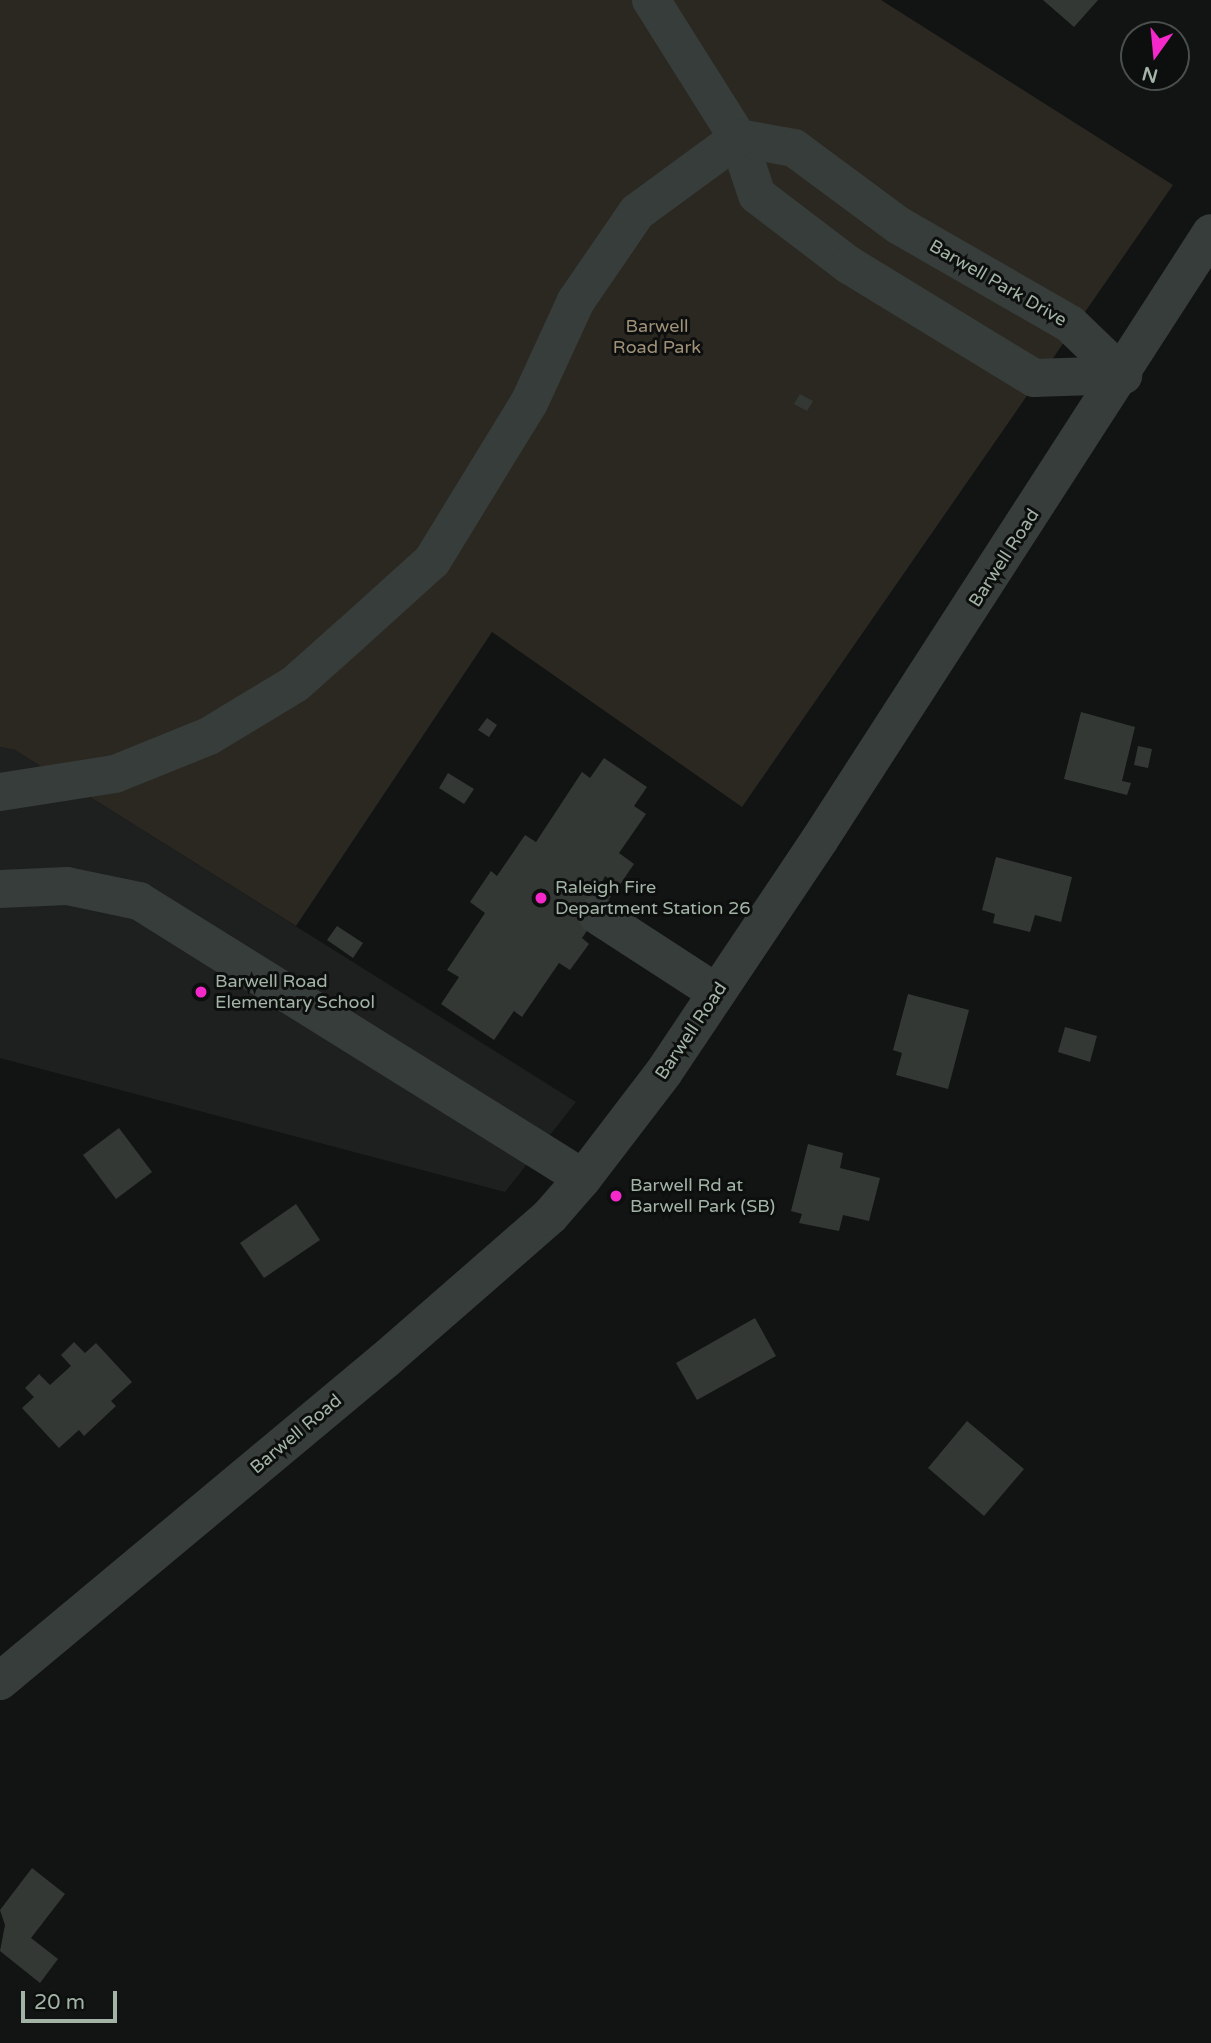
<!DOCTYPE html>
<html>
<head>
<meta charset="utf-8">
<style>
	body { margin:0 }
	#map { position:relative; width:1211px; height:2043px; overflow:hidden; background:#121313; font-family:"Varela Round",sans-serif }
	div>[style] { position:absolute }
	[style*='--x'] { left:calc(var(--x)*1px); top:calc(var(--y)*1px); width:calc(var(--w)*1px); rotate:calc(var(--a)*1deg) }
	.built>* { inset:0; background:#1e201f }
	.green>* { inset:0; background:#2b2822 }
	.building>* { inset:0; background:#343835 }
	.minor>* { height:38px; margin:-19px; padding:0 19px; transform-origin:19px; border-radius:19px; background:#373d3a }
	.dots>* { width:19px; height:19px; translate:-50% -50%; box-sizing:border-box; border:4px solid #0d0e0e; border-radius:50% }
	span { translate:-50% -50%; white-space:nowrap; text-align:center; line-height:1.15; -webkit-text-stroke:6px #0d0e0e; paint-order:stroke }
	.street-label { font-size:18px; color:#a3b4a7 }
	.park-label { font-size:18px; color:#a09179 }
	.poi-label { font-size:18px; color:#a3b4a7 }
	.left { translate:0 -50%; text-align:left }
	.north { position:absolute; left:1120px; top:21px; width:70px; height:70px; box-sizing:border-box; background:#0d0e0e; border:2px solid #49504b; border-radius:50%; rotate:195deg; font-size:19px; font-weight:700; line-height:28px; text-align:center; color:#a3b4a7 }
	.north::after { content:''; display:block; margin:auto; width:24px; height:32px; background:#f528ca; clip-path:polygon(50% 0,100% 100%,50% 72%,0 100%) }
	.scale { position:absolute; left:21px; top:1991px; width:96px; height:32px; box-sizing:border-box; border:4px solid #a3b4a7; border-top:0; padding-left:9px; font-size:21px; line-height:24px; white-space:nowrap; color:#a3b4a7; -webkit-text-stroke:5px #0d0e0e; paint-order:stroke }
</style>
</head>
<body>
<div id="map">
	<div class="built">
		<i style="clip-path:polygon(0 747px,15px 750px,576px 1102px,505px 1192px,0 1058px)"></i>
	</div>
	<div class="green">
		<i style="clip-path:polygon(0 0,881px 0,1173px 185px,742px 807px,492px 632px,296px 926px,15px 750px,0 747px)"></i>
	</div>
	<div class="building">
		<i style="clip-path:polygon(1043px 0,1098px 0,1074px 27px)"></i>
		<i style="clip-path:polygon(800px 394px,813px 401px,807px 411px,794px 404px)"></i>
		<i style="clip-path:polygon(1081px 712px,1135px 727px,1122px 781px,1131px 783px,1127px 795px,1064px 779px)"></i>
		<i style="clip-path:polygon(487px 718px,497px 725px,489px 737px,478px 730px)"></i>
		<i style="clip-path:polygon(1138px 746px,1152px 749px,1148px 768px,1134px 765px)"></i>
		<i style="clip-path:polygon(604px 758px,647px 787px,634px 806px,646px 814px,619px 853px,634px 864px,619px 886px,605px 876px,601px 884px,613px 893px,582px 938px,589px 944px,570px 970px,559px 963px,522px 1017px,514px 1011px,494px 1040px,441px 1004px,459px 977px,447px 970px,485px 913px,470px 902px,491px 871px,497px 876px,525px 835px,536px 842px,582px 772px,590px 778px)"></i>
		<i style="clip-path:polygon(448px 773px,474px 789px,464px 804px,439px 788px)"></i>
		<i style="clip-path:polygon(996px 857px,1072px 877px,1061px 922px,1035px 915px,1030px 932px,993px 923px,995px 914px,982px 910px)"></i>
		<i style="clip-path:polygon(337px 926px,363px 943px,353px 958px,327px 940px)"></i>
		<i style="clip-path:polygon(908px 994px,969px 1010px,948px 1089px,896px 1075px,902px 1053px,893px 1050px)"></i>
		<i style="clip-path:polygon(1065px 1027px,1097px 1036px,1090px 1062px,1058px 1052px)"></i>
		<i style="clip-path:polygon(119px 1128px,152px 1172px,116px 1199px,83px 1155px)"></i>
		<i style="clip-path:polygon(808px 1144px,843px 1153px,840px 1168px,880px 1178px,869px 1221px,843px 1215px,839px 1231px,799px 1223px,802px 1214px,791px 1211px)"></i>
		<i style="clip-path:polygon(296px 1204px,320px 1240px,264px 1278px,240px 1243px)"></i>
		<i style="clip-path:polygon(755px 1318px,776px 1356px,697px 1400px,676px 1363px)"></i>
		<i style="clip-path:polygon(74px 1342px,85px 1353px,96px 1343px,132px 1382px,111px 1401px,116px 1406px,84px 1436px,79px 1430px,59px 1448px,22px 1408px,34px 1397px,25px 1388px,39px 1374px,50px 1385px,71px 1366px,61px 1355px)"></i>
		<i style="clip-path:polygon(967px 1421px,1024px 1469px,984px 1516px,928px 1468px)"></i>
		<i style="clip-path:polygon(32px 1868px,65px 1894px,31px 1938px,58px 1959px,40px 1983px,0 1951px,5px 1925px,0 1910px)"></i>
	</div>
	<div class="minor">
		<i style="--x:651;--y:0;--w:163;--a:57.8"></i>
		<i style="--x:738;--y:138;--w:60;--a:71.6"></i>
		<i style="--x:757;--y:195;--w:116;--a:37.3"></i>
		<i style="--x:849;--y:265;--w:217;--a:31.4"></i>
		<i style="--x:1034;--y:378;--w:89;--a:-1.9"></i>
		<i style="--x:738;--y:138;--w:57;--a:10.1"></i>
		<i style="--x:794;--y:148;--w:129;--a:36.5"></i>
		<i style="--x:898;--y:225;--w:198;--a:29.9"></i>
		<i style="--x:1070;--y:324;--w:74;--a:43.9"></i>
		<i style="--x:0;--y:792;--w:116;--a:-8.9"></i>
		<i style="--x:115;--y:774;--w:101;--a:-22"></i>
		<i style="--x:209;--y:736;--w:100;--a:-31.2"></i>
		<i style="--x:295;--y:684;--w:74;--a:-41.7"></i>
		<i style="--x:350;--y:635;--w:110;--a:-42.1"></i>
		<i style="--x:432;--y:561;--w:185;--a:-58.5"></i>
		<i style="--x:529;--y:403;--w:112;--a:-65.3"></i>
		<i style="--x:576;--y:301;--w:108;--a:-55.6"></i>
		<i style="--x:637;--y:212;--w:125;--a:-36.2"></i>
		<i style="--x:0;--y:889;--w:67;--a:-2.6"></i>
		<i style="--x:67;--y:886;--w:74;--a:11.8"></i>
		<i style="--x:139;--y:901;--w:523;--a:31.96"></i>
		<i style="--x:597;--y:915;--w:143;--a:33"></i>
		<i style="--x:0;--y:1681;--w:501;--a:-39.82"></i>
		<i style="--x:385;--y:1360;--w:219;--a:-41.1"></i>
		<i style="--x:550;--y:1216;--w:50;--a:-49"></i>
		<i style="--x:583;--y:1178;--w:133;--a:-52.6"></i>
		<i style="--x:664;--y:1072;--w:280;--a:-56.2"></i>
		<i style="--x:820;--y:839;--w:721;--a:-57.17"></i>
	</div>
	<div class="dots">
		<i style="left:541px;top:898px;background:#f528ca"></i>
		<i style="left:201px;top:992px;background:#f528ca"></i>
		<i style="left:616px;top:1196px;background:#f528ca"></i>
	</div>
	<div class="street-label">
		<span style="left:998px;top:283px;rotate:30deg">Barwell Park Drive</span>
		<span style="left:1004px;top:558px;rotate:-57deg">Barwell Road</span>
		<span style="left:691px;top:1031px;rotate:-56deg">Barwell Road</span>
		<span style="left:296px;top:1434px;rotate:-40deg">Barwell Road</span>
	</div>
	<div class="park-label">
		<span style="left:657px;top:337px">Barwell<br>Road Park</span>
	</div>
	<div class="poi-label">
		<span class="left" style="left:555px;top:898px">Raleigh Fire<br>Department Station 26</span>
		<span class="left" style="left:215px;top:992px">Barwell Road<br>Elementary School</span>
		<span class="left" style="left:630px;top:1196px">Barwell Rd at<br>Barwell Park (SB)</span>
	</div>
	<div class="north">N</div>
	<div class="scale">20 m</div>
</div>
</body>
</html>
